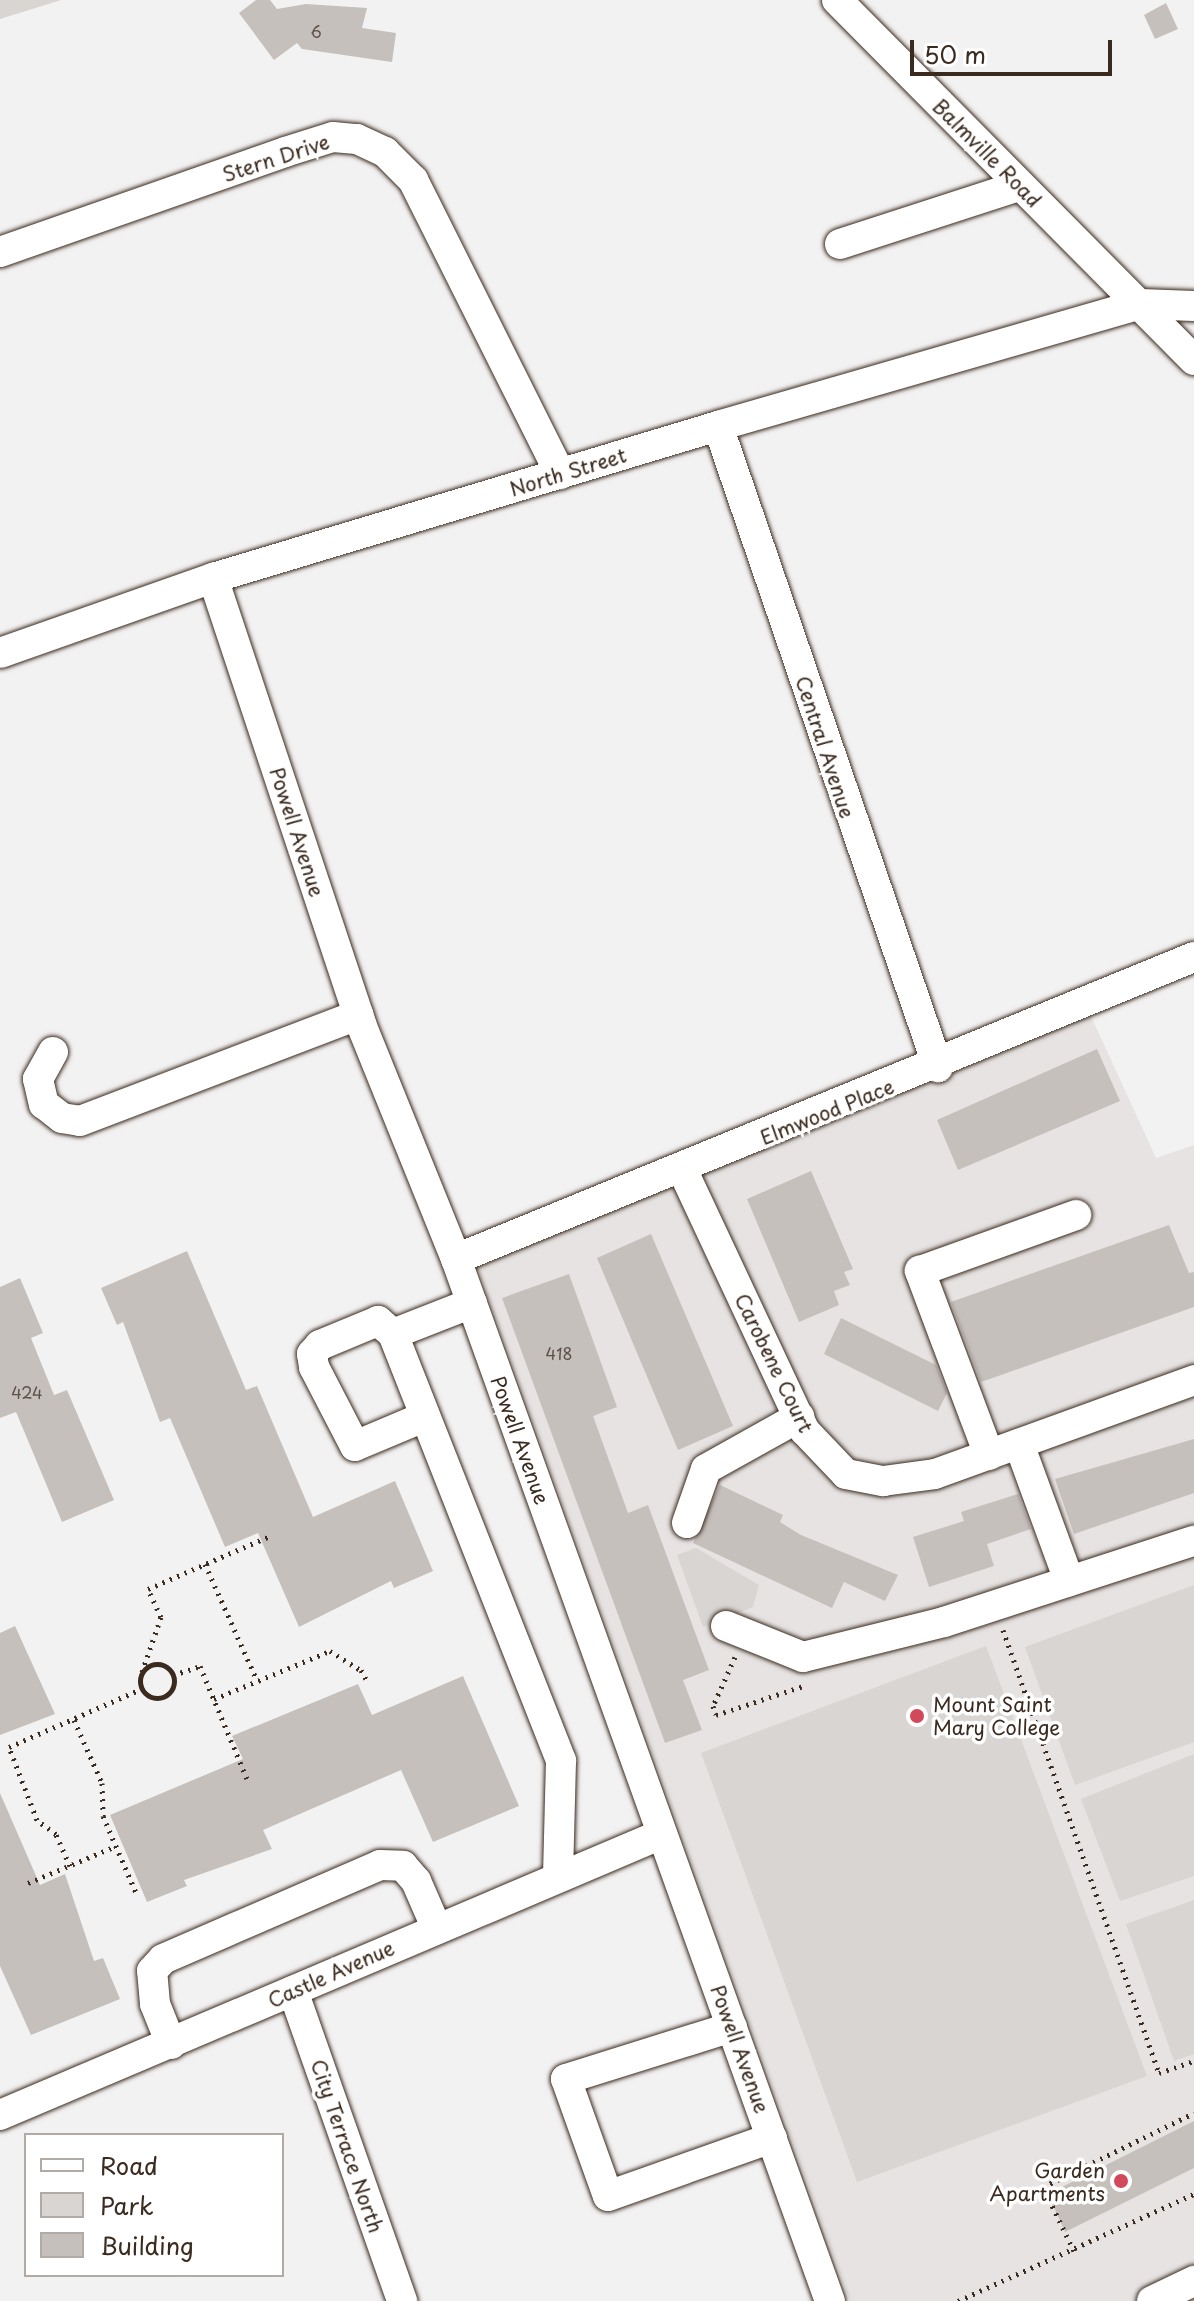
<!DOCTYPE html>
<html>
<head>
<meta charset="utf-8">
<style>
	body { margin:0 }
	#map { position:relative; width:1194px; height:2301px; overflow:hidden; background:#f3f2f2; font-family:"Playpen Sans",sans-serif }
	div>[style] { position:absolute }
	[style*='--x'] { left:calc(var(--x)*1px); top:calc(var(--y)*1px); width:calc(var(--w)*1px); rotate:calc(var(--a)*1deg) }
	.built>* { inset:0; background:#e6e3e2 }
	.green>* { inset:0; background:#d8d5d2 }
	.building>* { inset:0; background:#c6c0bd }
	.path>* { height:5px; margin-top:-2.5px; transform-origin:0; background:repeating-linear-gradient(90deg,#3b2a1e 0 2px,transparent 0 8px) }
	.path>.ring { margin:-2.5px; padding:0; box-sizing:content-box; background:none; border:5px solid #3b2a1e; border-radius:50% }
	.roads { filter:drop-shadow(0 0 2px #3b2a1e) drop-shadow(0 0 2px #3b2a1e) }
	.minor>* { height:30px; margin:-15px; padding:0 15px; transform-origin:15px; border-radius:15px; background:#fff }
	.dots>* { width:22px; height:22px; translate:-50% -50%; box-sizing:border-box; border:4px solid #fff; border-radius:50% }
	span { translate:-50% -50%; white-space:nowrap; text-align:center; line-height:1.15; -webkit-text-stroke:7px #fff; paint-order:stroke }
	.number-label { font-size:16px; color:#5e5046 }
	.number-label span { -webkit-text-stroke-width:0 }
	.street-label { font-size:20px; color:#3b2a1e }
	.poi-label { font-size:20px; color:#3b2a1e }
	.left { translate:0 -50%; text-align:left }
	.right { translate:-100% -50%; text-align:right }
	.legend { position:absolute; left:24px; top:2133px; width:260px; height:144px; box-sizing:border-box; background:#fff; border:2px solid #b1aaa5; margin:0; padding:10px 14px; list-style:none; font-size:24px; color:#3b2a1e }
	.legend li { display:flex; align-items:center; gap:16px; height:40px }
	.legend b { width:40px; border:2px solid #b1aaa5 }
	.scale { position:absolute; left:910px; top:40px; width:202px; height:36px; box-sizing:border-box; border:4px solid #3b2a1e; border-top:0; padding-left:10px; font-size:24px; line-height:28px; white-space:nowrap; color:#3b2a1e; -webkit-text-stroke:6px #fff; paint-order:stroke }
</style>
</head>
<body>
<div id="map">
	<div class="built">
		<i style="clip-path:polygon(1090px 1014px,1156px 1158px,1194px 1145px,1194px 2301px,850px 2301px,477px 1265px)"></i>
	</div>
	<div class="green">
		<i style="clip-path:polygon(0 0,61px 0,0 19px)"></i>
		<i style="clip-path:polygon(696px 1548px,759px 1585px,753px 1607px,703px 1627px,677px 1555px)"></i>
		<i style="clip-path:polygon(1194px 1585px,1194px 1742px,1075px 1785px,1025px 1647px)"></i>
		<i style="clip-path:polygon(986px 1646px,1147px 2076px,857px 2182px,701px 1753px)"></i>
		<i style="clip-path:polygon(1194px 1754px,1194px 1876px,1120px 1901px,1081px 1799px)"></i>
		<i style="clip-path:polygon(1194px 1900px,1194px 2054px,1174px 2061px,1126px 1924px)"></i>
	</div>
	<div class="building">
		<i style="clip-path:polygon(256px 0,270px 0,277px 9px,306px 4px,367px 8px,362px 28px,396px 33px,392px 62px,302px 49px,297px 43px,274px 60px,239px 13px)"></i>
		<i style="clip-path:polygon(1166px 3px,1178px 29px,1155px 39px,1144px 15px)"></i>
		<i style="clip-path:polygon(1097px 1049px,1120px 1101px,958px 1170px,937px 1120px)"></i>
		<i style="clip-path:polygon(811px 1171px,853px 1269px,844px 1272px,850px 1285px,834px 1291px,839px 1305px,799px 1322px,747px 1199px)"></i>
		<i style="clip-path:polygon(1169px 1225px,1189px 1273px,1194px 1272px,1194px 1307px,981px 1382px,951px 1302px)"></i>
		<i style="clip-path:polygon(651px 1234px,733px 1426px,678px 1450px,597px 1258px)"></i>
		<i style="clip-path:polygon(187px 1251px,246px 1390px,257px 1386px,313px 1517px,395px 1481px,433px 1571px,394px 1588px,391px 1581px,299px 1627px,258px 1533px,225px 1547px,170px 1418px,160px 1422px,123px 1322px,117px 1325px,101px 1288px)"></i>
		<i style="clip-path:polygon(569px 1274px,617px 1407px,593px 1416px,628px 1513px,648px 1505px,709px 1670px,683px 1680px,702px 1730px,665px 1743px,502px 1298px)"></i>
		<i style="clip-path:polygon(20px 1278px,43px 1333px,31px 1338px,54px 1395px,67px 1390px,114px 1500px,62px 1522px,16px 1412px,0 1418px,0 1287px)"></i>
		<i style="clip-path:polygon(841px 1318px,936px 1365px,947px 1393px,938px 1411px,824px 1354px)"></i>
		<i style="clip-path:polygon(1194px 1439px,1194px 1493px,1074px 1534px,1055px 1479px)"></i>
		<i style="clip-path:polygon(720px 1485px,783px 1515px,780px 1522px,801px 1535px,898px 1575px,885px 1601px,844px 1582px,832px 1608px,693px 1543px)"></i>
		<i style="clip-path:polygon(1018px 1494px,1031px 1529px,987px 1544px,994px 1566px,929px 1587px,913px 1537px,964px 1521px,961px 1512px)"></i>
		<i style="clip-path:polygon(15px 1626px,55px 1714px,0 1735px,0 1633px)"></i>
		<i style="clip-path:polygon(463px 1676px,519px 1806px,433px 1842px,401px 1770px,263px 1830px,272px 1849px,184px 1880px,187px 1886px,147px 1902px,110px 1815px,243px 1759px,232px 1736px,358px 1684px,372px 1715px)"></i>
		<i style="clip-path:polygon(0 1793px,40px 1885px,65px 1874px,94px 1961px,103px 1958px,120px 1999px,31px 2035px,0 1966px)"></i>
		<i style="clip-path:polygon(1194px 2121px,1194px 2168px,1065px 2232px,1048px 2194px)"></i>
	</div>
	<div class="path">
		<i style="--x:205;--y:1564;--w:127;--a:65.9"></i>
		<i style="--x:1003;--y:1630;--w:470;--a:70.6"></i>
		<i style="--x:1159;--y:2073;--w:37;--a:-19"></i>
		<i style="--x:735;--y:1657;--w:54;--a:114.2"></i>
		<i style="--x:713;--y:1706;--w:9;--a:72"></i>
		<i style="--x:716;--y:1715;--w:95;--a:-18.4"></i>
		<i class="ring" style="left:140px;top:1664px;width:29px;height:29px"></i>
		<i style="--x:142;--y:1672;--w:58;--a:-70.9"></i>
		<i style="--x:161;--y:1617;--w:31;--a:-115"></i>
		<i style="--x:148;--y:1589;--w:133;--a:-23.5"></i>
		<i style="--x:173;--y:1675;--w:28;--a:-18"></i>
		<i style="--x:200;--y:1666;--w:122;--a:67.4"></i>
		<i style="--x:214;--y:1699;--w:126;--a:-22.5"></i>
		<i style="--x:330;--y:1651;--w:36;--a:32"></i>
		<i style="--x:361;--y:1670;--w:13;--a:61"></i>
		<i style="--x:74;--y:1720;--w:69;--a:66"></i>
		<i style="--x:102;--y:1783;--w:33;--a:88"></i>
		<i style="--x:103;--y:1816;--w:86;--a:66.7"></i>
		<i style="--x:70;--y:1866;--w:35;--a:-114"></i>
		<i style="--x:56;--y:1834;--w:24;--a:-144"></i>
		<i style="--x:37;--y:1820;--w:78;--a:-111"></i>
		<i style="--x:9;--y:1747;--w:144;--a:-23.7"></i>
		<i style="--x:28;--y:1883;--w:95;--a:-22.8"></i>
		<i style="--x:1074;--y:2251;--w:71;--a:-115.8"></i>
		<i style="--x:1043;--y:2187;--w:168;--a:-26.1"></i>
		<i style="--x:958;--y:2301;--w:259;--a:-24.4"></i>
	</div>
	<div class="roads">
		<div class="minor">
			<i style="--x:837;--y:0;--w:507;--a:45.24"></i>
			<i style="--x:840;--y:244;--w:188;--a:-18"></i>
			<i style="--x:0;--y:252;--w:302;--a:-19.3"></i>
			<i style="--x:285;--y:152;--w:50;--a:-17.4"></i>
			<i style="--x:333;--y:137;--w:24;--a:5"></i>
			<i style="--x:357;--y:139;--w:31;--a:25"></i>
			<i style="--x:385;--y:152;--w:40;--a:45"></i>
			<i style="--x:413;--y:180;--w:329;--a:63.4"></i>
			<i style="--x:718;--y:426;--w:678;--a:71.06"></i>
			<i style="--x:213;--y:578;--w:470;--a:71.6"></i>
			<i style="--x:361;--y:1024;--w:253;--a:68"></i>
			<i style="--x:456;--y:1259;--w:1107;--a:70.26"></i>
			<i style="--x:0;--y:653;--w:226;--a:-19.4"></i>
			<i style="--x:213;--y:578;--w:527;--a:-16.75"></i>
			<i style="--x:718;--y:426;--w:439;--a:-16.1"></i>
			<i style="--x:1140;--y:304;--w:54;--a:2.1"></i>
			<i style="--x:53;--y:1052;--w:31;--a:119"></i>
			<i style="--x:38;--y:1079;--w:26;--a:77"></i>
			<i style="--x:44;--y:1104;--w:23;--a:38"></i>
			<i style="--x:62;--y:1118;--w:18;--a:9"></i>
			<i style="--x:80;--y:1121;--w:298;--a:-20.9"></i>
			<i style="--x:683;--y:1171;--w:287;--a:64.9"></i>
			<i style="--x:805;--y:1431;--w:59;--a:46.4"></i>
			<i style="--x:846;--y:1474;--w:38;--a:11"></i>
			<i style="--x:883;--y:1481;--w:52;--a:-7.7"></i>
			<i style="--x:935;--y:1474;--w:276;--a:-19.9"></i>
			<i style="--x:456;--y:1259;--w:797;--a:-22.26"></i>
			<i style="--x:472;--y:1303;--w:85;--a:158.6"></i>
			<i style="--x:393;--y:1334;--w:459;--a:68.5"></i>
			<i style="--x:561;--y:1761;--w:114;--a:91.5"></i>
			<i style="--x:393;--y:1334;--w:20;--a:-139"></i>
			<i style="--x:378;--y:1321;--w:63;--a:157.5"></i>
			<i style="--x:320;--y:1345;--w:12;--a:132"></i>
			<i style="--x:312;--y:1354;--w:13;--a:81"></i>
			<i style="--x:314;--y:1367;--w:89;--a:62.6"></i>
			<i style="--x:355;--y:1446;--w:75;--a:-22.8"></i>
			<i style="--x:1019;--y:1444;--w:146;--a:69.9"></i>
			<i style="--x:989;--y:1455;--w:197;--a:-110.6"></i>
			<i style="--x:920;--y:1271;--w:166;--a:-19.7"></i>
			<i style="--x:687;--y:1523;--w:57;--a:-70.6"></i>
			<i style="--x:706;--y:1469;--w:107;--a:-29.2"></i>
			<i style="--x:726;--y:1626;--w:83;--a:21.9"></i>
			<i style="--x:803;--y:1657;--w:145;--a:-13.9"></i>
			<i style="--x:944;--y:1622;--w:263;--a:-18"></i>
			<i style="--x:293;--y:1991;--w:329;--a:70.6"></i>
			<i style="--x:732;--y:2027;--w:174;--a:162.6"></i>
			<i style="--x:566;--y:2079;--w:124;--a:70.3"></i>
			<i style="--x:608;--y:2196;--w:174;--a:-19.5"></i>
			<i style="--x:171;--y:2044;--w:43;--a:-111.8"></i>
			<i style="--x:155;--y:2004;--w:33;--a:-95"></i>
			<i style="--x:152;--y:1971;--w:16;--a:-47"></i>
			<i style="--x:163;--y:1959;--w:236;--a:-23.4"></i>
			<i style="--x:380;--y:1865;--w:23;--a:2"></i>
			<i style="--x:403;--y:1866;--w:20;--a:49"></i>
			<i style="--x:416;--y:1881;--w:50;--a:66.5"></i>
			<i style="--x:0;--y:2115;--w:719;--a:-23"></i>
			<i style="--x:1152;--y:2301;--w:47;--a:-25.5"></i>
		</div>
	</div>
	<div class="dots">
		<i style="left:917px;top:1716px;background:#d1495b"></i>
		<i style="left:1121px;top:2181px;background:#d1495b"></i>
	</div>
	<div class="number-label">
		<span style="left:316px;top:31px">6</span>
		<span style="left:559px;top:1353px">418</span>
		<span style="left:27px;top:1392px">424</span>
	</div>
	<div class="street-label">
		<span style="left:987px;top:153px;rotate:45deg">Balmville Road</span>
		<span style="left:276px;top:158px;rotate:-18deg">Stern Drive</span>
		<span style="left:568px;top:472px;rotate:-17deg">North Street</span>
		<span style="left:825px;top:747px;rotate:72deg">Central Avenue</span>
		<span style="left:297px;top:832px;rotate:72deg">Powell Avenue</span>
		<span style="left:827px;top:1112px;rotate:-22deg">Elmwood Place</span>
		<span style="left:774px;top:1363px;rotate:64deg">Carobene Court</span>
		<span style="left:520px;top:1440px;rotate:70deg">Powell Avenue</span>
		<span style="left:331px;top:1974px;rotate:-24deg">Castle Avenue</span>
		<span style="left:740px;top:2049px;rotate:70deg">Powell Avenue</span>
		<span style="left:347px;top:2146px;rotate:71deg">City Terrace North</span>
	</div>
	<div class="poi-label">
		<span class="left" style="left:933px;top:1716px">Mount Saint<br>Mary College</span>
		<span class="right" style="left:1105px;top:2182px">Garden<br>Apartments</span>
	</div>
	<ul class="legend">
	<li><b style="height:10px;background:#fff"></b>Road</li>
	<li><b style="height:22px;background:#d8d5d2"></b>Park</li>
	<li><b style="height:22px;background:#c6c0bd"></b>Building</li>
	</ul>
	<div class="scale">50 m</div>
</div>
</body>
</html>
